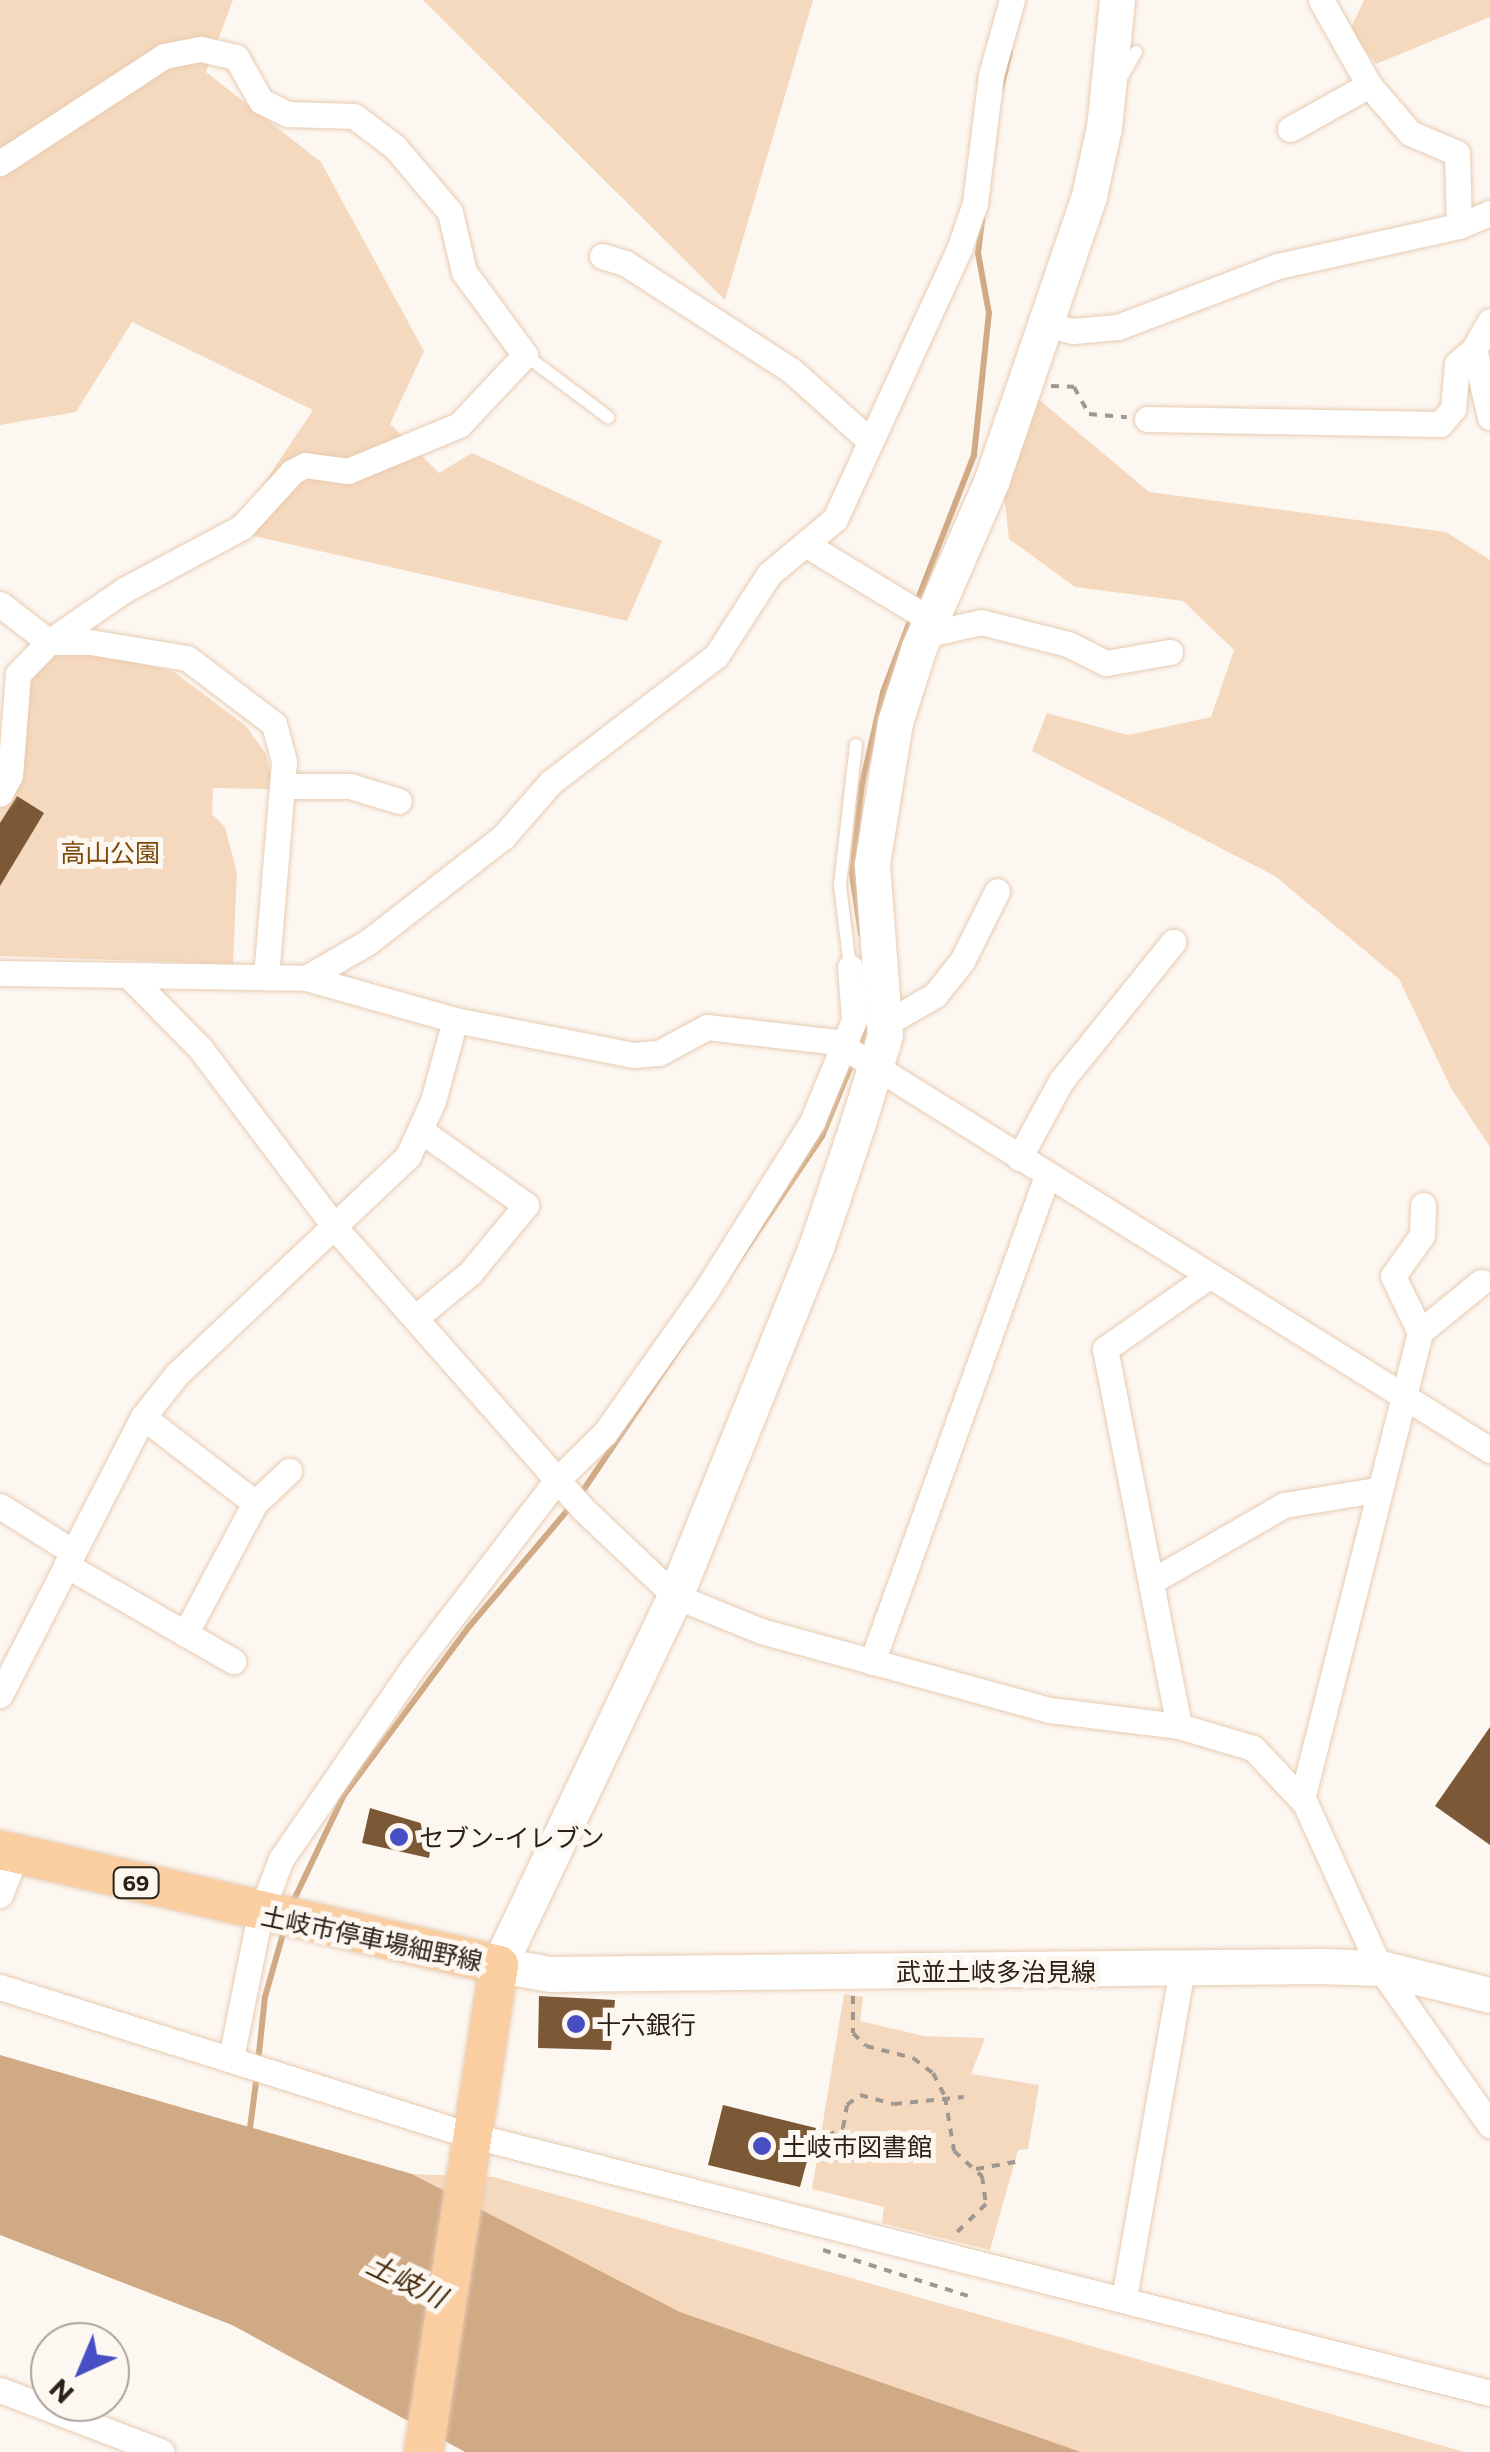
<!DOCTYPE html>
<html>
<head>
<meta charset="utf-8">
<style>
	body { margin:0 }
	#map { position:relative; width:1490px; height:2452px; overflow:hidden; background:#fdf7f2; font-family:Commissioner,"Noto Sans JP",sans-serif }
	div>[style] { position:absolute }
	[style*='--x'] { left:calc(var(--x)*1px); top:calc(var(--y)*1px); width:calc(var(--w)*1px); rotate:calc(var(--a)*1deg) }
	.green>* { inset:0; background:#f5d9be }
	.water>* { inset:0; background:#d0aa85 }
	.stream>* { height:6px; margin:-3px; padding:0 3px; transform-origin:3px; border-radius:3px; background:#d0aa85 }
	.building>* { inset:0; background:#7c5936 }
	.path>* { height:4px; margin-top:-2px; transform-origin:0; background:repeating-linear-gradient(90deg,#9f9790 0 8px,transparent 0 16px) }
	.roads { filter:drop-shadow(0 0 2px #e7cbb1) drop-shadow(0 0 2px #e7cbb1) }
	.lane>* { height:12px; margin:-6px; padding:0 6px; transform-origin:6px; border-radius:6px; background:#fff }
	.street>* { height:25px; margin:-12.5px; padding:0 12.5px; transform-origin:12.5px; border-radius:12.5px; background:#fff }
	.secondary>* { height:35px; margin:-17.5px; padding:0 17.5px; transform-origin:17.5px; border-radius:17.5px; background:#fff }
	.primary>* { height:38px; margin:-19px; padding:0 19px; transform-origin:19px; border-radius:19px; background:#facea1 }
	.dots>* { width:28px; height:28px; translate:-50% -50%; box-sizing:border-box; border:5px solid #fdf7f2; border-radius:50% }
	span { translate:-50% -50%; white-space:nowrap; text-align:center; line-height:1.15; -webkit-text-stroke:10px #fdf7f2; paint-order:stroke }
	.shield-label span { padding:2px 8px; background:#fdf7f2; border:2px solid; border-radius:8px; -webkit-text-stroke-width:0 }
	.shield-label { font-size:22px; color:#2c2117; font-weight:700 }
	.park-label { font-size:25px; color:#7c4a0b }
	.poi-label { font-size:25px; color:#2c2117 }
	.left { translate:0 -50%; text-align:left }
	.street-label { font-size:25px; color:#2c2117 }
	.water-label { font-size:28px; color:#462b0d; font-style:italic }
	.north { position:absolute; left:30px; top:2322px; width:100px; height:100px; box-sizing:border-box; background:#fdf7f2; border:2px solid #a9a19a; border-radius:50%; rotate:224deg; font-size:28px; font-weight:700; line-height:40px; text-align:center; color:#2c2117 }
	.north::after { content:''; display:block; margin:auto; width:35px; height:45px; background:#484fc5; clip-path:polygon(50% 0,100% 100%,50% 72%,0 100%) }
</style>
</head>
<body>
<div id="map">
	<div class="green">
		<i style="clip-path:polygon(0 0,233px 0,206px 72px,321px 162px,424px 351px,390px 424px,439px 473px,472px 453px,662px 541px,627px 621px,232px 531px,313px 410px,132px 322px,76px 412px,0 425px)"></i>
		<i style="clip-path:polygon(423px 0,813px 0,725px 300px)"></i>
		<i style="clip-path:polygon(1364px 0,1490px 0,1490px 17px,1376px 64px,1350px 30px)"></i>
		<i style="clip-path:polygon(1037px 398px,1149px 492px,1446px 532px,1490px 560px,1490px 1147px,1451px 1088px,1399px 979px,1275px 876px,1032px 751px,1047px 713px,1128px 735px,1211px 717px,1234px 650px,1183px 601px,1075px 587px,1009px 539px,1004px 493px)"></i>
		<i style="clip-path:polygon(71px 646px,174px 672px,246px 726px,266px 754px,274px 789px,213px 788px,212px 814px,225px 827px,237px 873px,233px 964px,0 956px,0 808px,10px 795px,20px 703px,40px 655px)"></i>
		<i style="clip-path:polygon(844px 1994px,863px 1997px,860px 2021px,924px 2036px,985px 2038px,971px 2074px,1039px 2085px,1028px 2149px,1018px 2150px,990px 2250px,882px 2223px,884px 2207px,812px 2189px)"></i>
		<i style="clip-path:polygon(412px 2174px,494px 2177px,1465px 2452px,1081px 2452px,680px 2312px)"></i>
	</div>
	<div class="water">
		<i style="clip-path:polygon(0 2055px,412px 2174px,680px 2312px,1081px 2452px,465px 2452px,232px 2325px,0 2235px)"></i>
	</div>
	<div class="stream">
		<i style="--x:1001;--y:88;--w:37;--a:-76"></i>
		<i style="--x:916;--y:604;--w:160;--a:-68.7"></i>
		<i style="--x:974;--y:455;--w:143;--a:-84"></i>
		<i style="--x:989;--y:313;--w:61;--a:-100.4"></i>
		<i style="--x:978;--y:253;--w:34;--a:-83"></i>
		<i style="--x:861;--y:934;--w:61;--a:-98.5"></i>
		<i style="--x:852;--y:874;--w:91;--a:-83.7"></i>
		<i style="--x:862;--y:784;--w:94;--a:-77.1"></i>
		<i style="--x:883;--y:692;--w:81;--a:-69.1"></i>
		<i style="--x:859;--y:1047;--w:27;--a:-73"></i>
		<i style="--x:580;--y:1495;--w:433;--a:-56"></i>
		<i style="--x:822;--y:1136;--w:84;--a:-67.7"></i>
		<i style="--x:291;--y:1906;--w:123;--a:-64.5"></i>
		<i style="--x:344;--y:1795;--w:208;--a:-53.4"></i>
		<i style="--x:468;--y:1628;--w:161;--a:-49.8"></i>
		<i style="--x:258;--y:2062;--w:65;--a:-83.9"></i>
		<i style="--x:265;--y:1997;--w:73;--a:-74.1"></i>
		<i style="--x:249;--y:2136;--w:63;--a:-82.6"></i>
	</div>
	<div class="building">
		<i style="clip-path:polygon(17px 796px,44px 813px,0 886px,0 823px)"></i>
		<i style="clip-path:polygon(1490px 1727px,1490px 1845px,1435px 1806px)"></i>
		<i style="clip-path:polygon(370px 1808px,434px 1827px,429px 1858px,362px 1843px)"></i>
		<i style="clip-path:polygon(539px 1996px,615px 2000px,611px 2050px,538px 2048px)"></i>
		<i style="clip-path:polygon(723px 2105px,816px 2128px,800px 2187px,708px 2165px)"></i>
	</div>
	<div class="path">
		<i style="--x:1051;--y:386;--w:23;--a:2"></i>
		<i style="--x:1074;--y:387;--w:31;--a:61"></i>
		<i style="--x:1089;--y:414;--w:38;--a:5"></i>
		<i style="--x:853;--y:1996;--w:37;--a:90"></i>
		<i style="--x:853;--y:2033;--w:18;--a:45"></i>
		<i style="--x:866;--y:2046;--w:49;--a:14.3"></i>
		<i style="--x:913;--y:2058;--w:25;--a:37"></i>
		<i style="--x:933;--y:2073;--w:27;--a:63"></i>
		<i style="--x:945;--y:2097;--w:55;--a:80.5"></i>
		<i style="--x:954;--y:2151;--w:38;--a:42"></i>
		<i style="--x:982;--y:2176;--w:28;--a:82"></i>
		<i style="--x:986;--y:2204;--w:46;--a:135.9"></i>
		<i style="--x:827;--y:2136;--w:18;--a:-27"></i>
		<i style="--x:843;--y:2128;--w:23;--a:-80"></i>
		<i style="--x:847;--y:2105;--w:16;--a:-38"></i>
		<i style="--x:860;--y:2095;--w:35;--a:15"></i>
		<i style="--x:894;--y:2104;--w:70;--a:-5.7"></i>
		<i style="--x:976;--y:2169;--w:45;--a:-10.3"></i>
		<i style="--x:823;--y:2250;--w:152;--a:17.6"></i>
	</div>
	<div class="roads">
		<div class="lane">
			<i style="--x:1121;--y:78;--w:30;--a:-60"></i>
			<i style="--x:525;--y:355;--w:104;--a:36.8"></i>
			<i style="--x:850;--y:967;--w:83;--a:-97"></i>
			<i style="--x:840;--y:885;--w:141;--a:-83.5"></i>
		</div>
		<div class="street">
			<i style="--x:1321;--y:0;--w:98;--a:60.5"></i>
			<i style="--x:1290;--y:129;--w:90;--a:-29.1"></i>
			<i style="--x:1369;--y:85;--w:63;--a:49.5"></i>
			<i style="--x:1410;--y:133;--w:51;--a:23.1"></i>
			<i style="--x:1457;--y:153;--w:73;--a:88.4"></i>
			<i style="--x:0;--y:163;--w:196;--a:-33.1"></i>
			<i style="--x:164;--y:56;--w:38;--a:-11"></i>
			<i style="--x:201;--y:49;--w:36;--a:13"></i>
			<i style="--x:236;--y:57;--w:51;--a:60.4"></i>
			<i style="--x:261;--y:101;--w:30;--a:26"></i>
			<i style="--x:288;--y:114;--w:66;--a:1.7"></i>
			<i style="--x:354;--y:116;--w:51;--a:37.1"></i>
			<i style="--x:395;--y:147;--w:85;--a:49.8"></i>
			<i style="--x:450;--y:212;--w:62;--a:76.9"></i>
			<i style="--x:464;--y:272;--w:103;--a:53.7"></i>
			<i style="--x:525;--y:355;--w:96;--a:133.3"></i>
			<i style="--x:459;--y:425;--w:120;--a:157.5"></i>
			<i style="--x:348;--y:471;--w:43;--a:-172.1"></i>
			<i style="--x:305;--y:465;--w:15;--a:152"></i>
			<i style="--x:292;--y:472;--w:74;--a:132.3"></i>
			<i style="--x:242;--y:527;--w:134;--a:151.9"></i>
			<i style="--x:124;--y:590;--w:91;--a:145.3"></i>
			<i style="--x:602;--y:256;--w:24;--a:17"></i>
			<i style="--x:625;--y:263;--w:199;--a:32.9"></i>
			<i style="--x:792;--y:371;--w:103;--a:41.9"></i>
			<i style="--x:1490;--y:321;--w:32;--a:120"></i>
			<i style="--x:1474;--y:349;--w:70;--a:76.8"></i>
			<i style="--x:1045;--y:324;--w:29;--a:14"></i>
			<i style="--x:1073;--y:331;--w:45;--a:-5.1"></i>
			<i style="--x:1118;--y:327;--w:171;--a:-20.9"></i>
			<i style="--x:1278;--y:266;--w:185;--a:-12.5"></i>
			<i style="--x:1459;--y:226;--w:34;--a:-23"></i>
			<i style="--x:1147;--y:419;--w:293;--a:1"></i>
			<i style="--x:1440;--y:424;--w:20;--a:-49"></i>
			<i style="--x:1453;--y:409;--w:45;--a:-84.9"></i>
			<i style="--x:1457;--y:364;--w:23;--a:-41"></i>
			<i style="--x:807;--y:545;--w:145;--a:31.2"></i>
			<i style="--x:0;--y:604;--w:62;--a:37.8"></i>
			<i style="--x:49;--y:642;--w:45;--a:134.1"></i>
			<i style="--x:18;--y:674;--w:101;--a:94.5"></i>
			<i style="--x:10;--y:775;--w:21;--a:118"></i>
			<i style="--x:924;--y:635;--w:58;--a:-12.8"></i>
			<i style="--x:981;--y:622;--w:90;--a:14.2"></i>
			<i style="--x:1068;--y:644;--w:42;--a:26.6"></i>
			<i style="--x:1106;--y:663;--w:65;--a:-9.8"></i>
			<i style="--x:49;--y:642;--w:41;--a:0"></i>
			<i style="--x:90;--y:642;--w:98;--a:9.4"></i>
			<i style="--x:187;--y:658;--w:109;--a:37.2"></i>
			<i style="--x:274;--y:724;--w:39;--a:75"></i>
			<i style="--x:284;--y:762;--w:216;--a:94.8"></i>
			<i style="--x:282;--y:786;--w:68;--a:0"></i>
			<i style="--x:350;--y:786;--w:51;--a:17"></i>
			<i style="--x:0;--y:973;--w:306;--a:0.9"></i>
			<i style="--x:306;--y:978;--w:155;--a:15.7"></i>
			<i style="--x:455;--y:1020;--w:182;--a:11.1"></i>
			<i style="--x:634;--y:1055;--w:25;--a:-5"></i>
			<i style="--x:659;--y:1053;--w:55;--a:-28.4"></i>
			<i style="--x:707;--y:1027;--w:130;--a:6.6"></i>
			<i style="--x:836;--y:1042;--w:771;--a:31.96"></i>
			<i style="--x:131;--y:978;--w:98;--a:45.4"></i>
			<i style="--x:200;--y:1048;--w:228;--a:53"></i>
			<i style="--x:337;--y:1230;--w:372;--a:48.6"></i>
			<i style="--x:583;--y:1509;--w:127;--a:43.4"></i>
			<i style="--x:675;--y:1596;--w:93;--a:22.1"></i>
			<i style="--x:761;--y:1631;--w:300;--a:15.3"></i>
			<i style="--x:1050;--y:1710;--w:130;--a:7.1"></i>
			<i style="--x:1179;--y:1726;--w:77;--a:16.6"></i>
			<i style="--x:1253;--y:1748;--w:76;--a:46.6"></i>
			<i style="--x:1305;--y:1803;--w:181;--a:65.6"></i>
			<i style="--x:1380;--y:1968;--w:192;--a:55"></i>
			<i style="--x:306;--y:978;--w:72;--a:-30.1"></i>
			<i style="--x:368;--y:942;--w:171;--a:-37.9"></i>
			<i style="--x:503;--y:837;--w:73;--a:-48.9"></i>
			<i style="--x:551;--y:782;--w:208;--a:-37.4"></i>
			<i style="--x:716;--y:656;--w:98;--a:-57.1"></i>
			<i style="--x:769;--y:574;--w:86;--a:-39.8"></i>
			<i style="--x:835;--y:519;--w:299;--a:-65.3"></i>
			<i style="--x:960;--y:247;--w:46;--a:-71.2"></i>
			<i style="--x:975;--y:203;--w:129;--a:-82.9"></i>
			<i style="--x:991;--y:75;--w:78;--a:-74.4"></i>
			<i style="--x:885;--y:1024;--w:58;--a:-30.1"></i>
			<i style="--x:935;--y:995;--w:43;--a:-51.5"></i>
			<i style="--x:962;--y:961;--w:78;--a:-63.4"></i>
			<i style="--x:1019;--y:1158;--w:88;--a:-61.4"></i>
			<i style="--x:1061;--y:1081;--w:179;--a:-51.1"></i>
			<i style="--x:415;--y:1318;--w:71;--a:-39.3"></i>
			<i style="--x:470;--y:1273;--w:88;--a:-50.5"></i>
			<i style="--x:526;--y:1205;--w:130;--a:-144.7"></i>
			<i style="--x:1420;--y:1332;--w:62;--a:-115.7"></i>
			<i style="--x:1393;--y:1276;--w:50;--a:-54.7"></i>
			<i style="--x:1422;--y:1235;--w:30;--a:-88"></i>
			<i style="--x:143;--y:1417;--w:141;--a:37.5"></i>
			<i style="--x:0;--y:1506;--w:86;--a:32.2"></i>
			<i style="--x:66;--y:1565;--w:193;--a:29.9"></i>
			<i style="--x:1154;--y:1580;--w:150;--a:-30"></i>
			<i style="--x:1284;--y:1505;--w:93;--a:-9.3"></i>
			<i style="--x:185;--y:1634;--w:149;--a:-61.9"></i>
			<i style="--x:255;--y:1503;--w:47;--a:-43.3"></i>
			<i style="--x:872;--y:1662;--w:517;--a:-70.2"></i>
			<i style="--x:0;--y:1695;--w:313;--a:-62.8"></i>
			<i style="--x:143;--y:1417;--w:55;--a:-51.7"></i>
			<i style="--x:177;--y:1374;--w:318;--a:-43.3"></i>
			<i style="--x:408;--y:1156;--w:60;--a:-65.6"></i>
			<i style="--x:433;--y:1101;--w:84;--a:-74.8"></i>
			<i style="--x:1179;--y:1726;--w:384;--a:-101.1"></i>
			<i style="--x:1105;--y:1349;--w:127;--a:-35.1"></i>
			<i style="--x:1302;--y:1799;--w:482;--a:-75.8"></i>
			<i style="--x:1420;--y:1332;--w:79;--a:-39.3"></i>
			<i style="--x:0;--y:1895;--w:44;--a:-68.7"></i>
			<i style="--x:0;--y:1987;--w:493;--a:17.5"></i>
			<i style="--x:470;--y:2135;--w:1052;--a:14.19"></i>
			<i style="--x:231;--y:2058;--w:147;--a:-78.6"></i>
			<i style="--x:260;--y:1914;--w:59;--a:-69.1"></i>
			<i style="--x:281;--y:1859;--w:236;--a:-55.4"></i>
			<i style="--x:415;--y:1665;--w:233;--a:-52.5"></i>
			<i style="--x:557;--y:1480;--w:67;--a:-44.4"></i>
			<i style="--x:605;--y:1433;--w:176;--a:-54.7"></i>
			<i style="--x:707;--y:1289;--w:197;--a:-57.8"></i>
			<i style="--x:812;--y:1122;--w:110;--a:-67.6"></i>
			<i style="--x:854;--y:1020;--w:53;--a:-94.3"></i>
			<i style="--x:1124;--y:2298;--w:333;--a:-80"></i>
			<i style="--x:0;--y:2390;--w:173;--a:20.9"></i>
		</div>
		<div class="secondary">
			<i style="--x:1117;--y:0;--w:128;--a:95.8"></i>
			<i style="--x:1104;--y:127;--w:71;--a:102.3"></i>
			<i style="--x:1089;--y:196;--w:300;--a:108.9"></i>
			<i style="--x:992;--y:480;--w:182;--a:113.6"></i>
			<i style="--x:919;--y:647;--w:79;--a:107.7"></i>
			<i style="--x:895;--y:722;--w:144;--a:99.2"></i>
			<i style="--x:872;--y:864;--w:171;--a:85.7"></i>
			<i style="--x:885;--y:1035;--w:95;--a:107.1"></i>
			<i style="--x:857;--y:1126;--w:128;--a:108.7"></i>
			<i style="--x:816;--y:1247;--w:376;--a:112"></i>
			<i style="--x:675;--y:1596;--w:409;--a:115.5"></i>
			<i style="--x:499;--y:1965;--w:52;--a:10"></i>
			<i style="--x:550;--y:1974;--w:770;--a:-0.6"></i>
			<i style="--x:1320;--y:1966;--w:60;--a:1.9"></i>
			<i style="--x:1380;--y:1968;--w:113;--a:13.8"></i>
		</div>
		<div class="primary">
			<i style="--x:0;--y:1850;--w:512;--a:12.98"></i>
			<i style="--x:499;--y:1965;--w:493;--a:98.8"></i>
		</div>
	</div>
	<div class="dots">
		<i style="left:399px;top:1837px;background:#484fc5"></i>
		<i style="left:576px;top:2024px;background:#484fc5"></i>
		<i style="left:762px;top:2146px;background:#484fc5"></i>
	</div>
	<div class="shield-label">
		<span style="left:136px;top:1883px">69</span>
	</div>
	<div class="park-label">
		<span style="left:110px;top:852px">高山公園</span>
	</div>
	<div class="poi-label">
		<span class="left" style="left:419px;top:1837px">セブン-イレブン</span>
		<span class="left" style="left:596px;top:2024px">十六銀行</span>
		<span class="left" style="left:782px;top:2146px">土岐市図書館</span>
	</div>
	<div class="street-label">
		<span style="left:372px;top:1938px;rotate:12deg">土岐市停車場細野線</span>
		<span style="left:996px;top:1971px">武並土岐多治見線</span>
	</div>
	<div class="water-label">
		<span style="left:407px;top:2280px;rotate:26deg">土岐川</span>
	</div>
	<div class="north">N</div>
</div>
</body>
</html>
